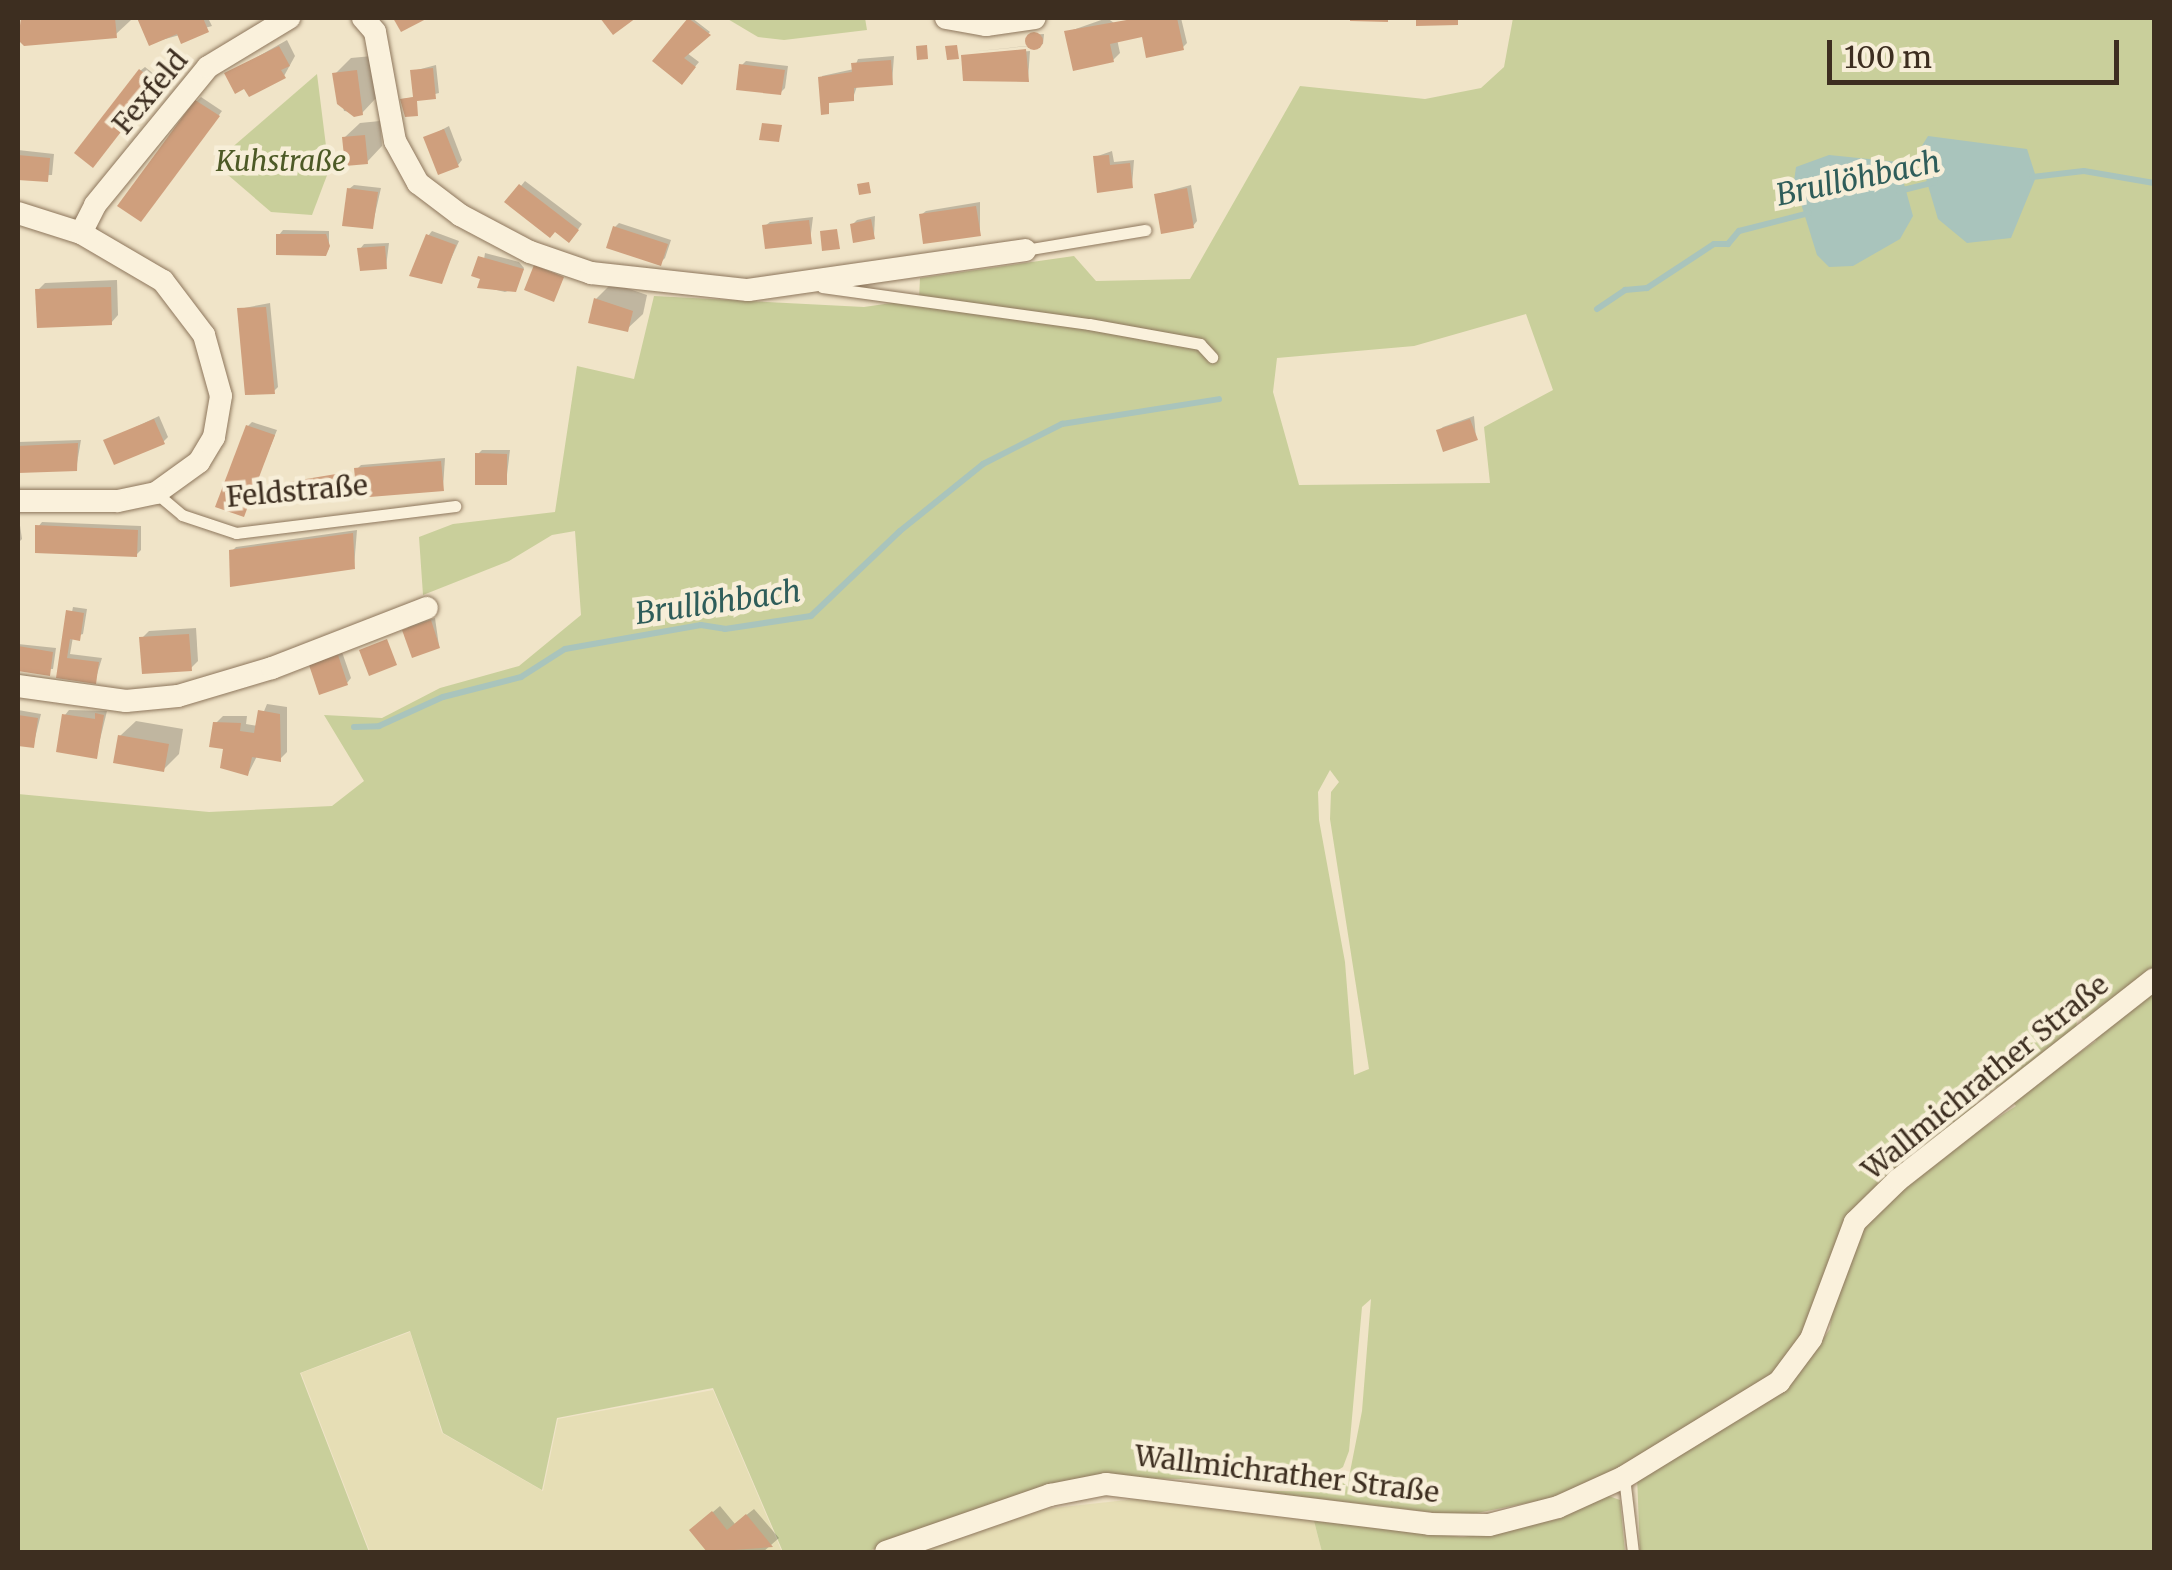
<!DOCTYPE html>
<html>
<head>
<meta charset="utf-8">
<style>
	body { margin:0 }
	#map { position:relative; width:2172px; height:1570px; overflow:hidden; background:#f0e4c8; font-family:Merriweather,serif }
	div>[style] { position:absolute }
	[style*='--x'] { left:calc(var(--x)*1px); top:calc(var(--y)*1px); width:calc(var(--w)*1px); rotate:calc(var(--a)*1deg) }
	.farmland>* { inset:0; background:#e6deb5 }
	.green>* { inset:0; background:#c9cf9b }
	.water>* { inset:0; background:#a9c4bc }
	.shadow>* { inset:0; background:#0003 }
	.stream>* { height:6px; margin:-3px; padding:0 3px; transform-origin:3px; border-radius:3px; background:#a9c4bc }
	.building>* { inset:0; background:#cf9f7d }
	.round { border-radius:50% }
	.roads { filter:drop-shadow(0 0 2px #8d765c) drop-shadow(0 0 2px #8d765c) }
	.service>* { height:11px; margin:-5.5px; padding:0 5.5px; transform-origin:5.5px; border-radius:5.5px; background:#faf1dc }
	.minor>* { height:22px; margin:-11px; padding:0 11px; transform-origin:11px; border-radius:11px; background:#faf1dc }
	span { translate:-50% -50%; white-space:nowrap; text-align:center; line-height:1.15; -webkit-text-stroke:9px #f7eed8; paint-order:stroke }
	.street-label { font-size:28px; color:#3d2e20 }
	.park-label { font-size:28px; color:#4d5a26; font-style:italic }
	.water-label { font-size:30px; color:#2f5d5a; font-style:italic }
	.frame { position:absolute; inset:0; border:20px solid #3d2e20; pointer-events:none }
	.scale { position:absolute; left:1827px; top:40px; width:292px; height:45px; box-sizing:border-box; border:5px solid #3d2e20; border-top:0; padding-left:12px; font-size:30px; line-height:35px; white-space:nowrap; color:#3d2e20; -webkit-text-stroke:8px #f7eed8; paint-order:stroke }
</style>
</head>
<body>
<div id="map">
	<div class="farmland">
		<i style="clip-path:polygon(410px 1332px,442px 1433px,543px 1491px,558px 1419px,713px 1390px,782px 1552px,370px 1552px,301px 1373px)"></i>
		<i style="clip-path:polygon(1145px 1498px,1314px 1521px,1322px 1552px,918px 1552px,1044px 1509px)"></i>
	</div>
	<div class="green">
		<i style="clip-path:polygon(726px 18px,865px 18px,867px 30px,784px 40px,758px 37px)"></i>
		<i style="clip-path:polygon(evenodd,1513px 18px,2154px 18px,2154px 1552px,1640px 1552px,1637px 1476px,1799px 1374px,1830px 1329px,1832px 1304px,1771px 1375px,1620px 1469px,1558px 1497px,1462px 1516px,1245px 1490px,1320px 1492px,1339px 1486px,1350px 1472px,1362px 1411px,1371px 1299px,1362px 1307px,1349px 1451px,1343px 1467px,1319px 1482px,1135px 1478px,1048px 1485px,866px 1552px,783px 1552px,713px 1388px,557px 1418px,542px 1490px,443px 1433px,410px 1331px,300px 1373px,369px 1552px,18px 1552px,18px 794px,209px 812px,332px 806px,364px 781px,324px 715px,382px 718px,440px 688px,519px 666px,581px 615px,575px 531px,552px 535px,509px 561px,423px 595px,419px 537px,453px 524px,555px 512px,577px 366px,634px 379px,654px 296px,864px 307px,919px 299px,920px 278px,1074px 256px,1096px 281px,1190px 279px,1300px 86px,1425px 99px,1481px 88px,1504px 67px,1513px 18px,1526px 314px,1553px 390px,1484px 427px,1490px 483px,1299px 485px,1273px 392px,1277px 358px,1414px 346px,1526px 314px,1513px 18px,1330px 770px,1339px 782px,1331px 792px,1330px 819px,1369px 1069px,1354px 1075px,1345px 962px,1319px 820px,1318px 792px,1330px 770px,1513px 18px,2078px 1012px,2096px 1041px,2076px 1055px,2074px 1044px,2078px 1012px,1513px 18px,1999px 1085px,2016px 1106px,1988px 1124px,1975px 1104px,1999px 1085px)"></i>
		<i style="clip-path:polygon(317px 74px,329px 170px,312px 215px,271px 212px,214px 163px)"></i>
		<i style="clip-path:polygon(1606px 1495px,1620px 1500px,1625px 1552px,1322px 1552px,1314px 1521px,1463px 1537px,1559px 1519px)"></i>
	</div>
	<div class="water">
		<i style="clip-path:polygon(1928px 136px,2027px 149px,2036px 177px,2011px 238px,1967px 243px,1938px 219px,1918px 152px)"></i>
		<i style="clip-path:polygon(1829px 155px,1898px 162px,1913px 216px,1900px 239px,1853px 266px,1829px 267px,1817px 255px,1794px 181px,1796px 167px)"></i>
	</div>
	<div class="shadow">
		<i style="clip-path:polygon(24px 18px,131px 18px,131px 20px,115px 35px,18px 38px)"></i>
		<i style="clip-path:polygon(140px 18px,208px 18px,212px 26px,151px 43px)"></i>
		<i style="clip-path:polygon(692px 18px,710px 32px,687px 53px,699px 62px,682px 82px,684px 27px)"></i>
		<i style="clip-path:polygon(1107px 18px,1114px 23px,1181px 18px,1187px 43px,1182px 48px,1143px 31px,1117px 39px,1120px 53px,1113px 60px,1067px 32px)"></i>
		<i style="clip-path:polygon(1044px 34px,1043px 44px,1030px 46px,968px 52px,1027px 46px,1028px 35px)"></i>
		<i style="clip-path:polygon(287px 40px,295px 56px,284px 76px,227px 74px)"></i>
		<i style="clip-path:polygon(1030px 51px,1028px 79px,965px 57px)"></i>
		<i style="clip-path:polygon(372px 56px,377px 97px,362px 113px,344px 111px,335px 74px,351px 58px)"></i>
		<i style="clip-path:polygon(894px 56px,892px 83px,857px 86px,853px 98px,829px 100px,828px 112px,822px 76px,854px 69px,858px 59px)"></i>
		<i style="clip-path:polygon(746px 61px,788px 66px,785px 88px,780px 93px,742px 65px)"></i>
		<i style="clip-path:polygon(436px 65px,439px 93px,415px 99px,417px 113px,402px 99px,416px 97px,413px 71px)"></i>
		<i style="clip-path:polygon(145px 67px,160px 79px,97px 160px,140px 71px)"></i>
		<i style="clip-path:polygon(201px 97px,222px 111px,145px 214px,197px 101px)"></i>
		<i style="clip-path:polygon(380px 121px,382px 146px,367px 162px,344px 138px,360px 123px)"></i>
		<i style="clip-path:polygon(449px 126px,462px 160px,458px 165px,426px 138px)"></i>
		<i style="clip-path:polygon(18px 150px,54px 154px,52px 175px,18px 176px)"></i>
		<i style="clip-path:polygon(1112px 151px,1114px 162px,1134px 160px,1132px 186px,1095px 157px)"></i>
		<i style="clip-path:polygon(525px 181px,582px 224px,574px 235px,508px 202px)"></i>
		<i style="clip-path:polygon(354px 185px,381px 188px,372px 227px,349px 189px)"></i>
		<i style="clip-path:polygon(1191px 185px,1197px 221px,1193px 226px,1157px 194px)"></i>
		<i style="clip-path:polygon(980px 202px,980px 233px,921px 215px,926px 211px)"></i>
		<i style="clip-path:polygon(875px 216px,874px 236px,852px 225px,857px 220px)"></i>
		<i style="clip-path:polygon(813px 217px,810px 241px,765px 226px,770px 222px)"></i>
		<i style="clip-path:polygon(619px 223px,671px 240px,665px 258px,660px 263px,615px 227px)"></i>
		<i style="clip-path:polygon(283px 230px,329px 231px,329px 249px,325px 253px,279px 235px)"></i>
		<i style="clip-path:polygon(432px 231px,459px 241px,441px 281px,428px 236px)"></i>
		<i style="clip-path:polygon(389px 243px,386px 267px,360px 249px,364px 244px)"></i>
		<i style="clip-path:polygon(485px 253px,519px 262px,524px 268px,516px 288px,505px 292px,480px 286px)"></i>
		<i style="clip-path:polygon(117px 280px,118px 315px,111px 323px,38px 290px,45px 283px)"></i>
		<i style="clip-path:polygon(612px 283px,647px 295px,643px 314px,627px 329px,596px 299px)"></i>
		<i style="clip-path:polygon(270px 303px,278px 387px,274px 391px,239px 309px)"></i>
		<i style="clip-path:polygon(159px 416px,168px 437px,163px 442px,106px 441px)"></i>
		<i style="clip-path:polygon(1474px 416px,1476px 438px,1438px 431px,1443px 427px)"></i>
		<i style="clip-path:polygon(252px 422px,277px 430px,243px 514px,248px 426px)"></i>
		<i style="clip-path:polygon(81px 440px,76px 469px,18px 471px,18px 442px)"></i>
		<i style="clip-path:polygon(482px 450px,510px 450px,506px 483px,478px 454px)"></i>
		<i style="clip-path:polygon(445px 458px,443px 488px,357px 469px,361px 465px)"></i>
		<i style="clip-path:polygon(18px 512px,22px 539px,18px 543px)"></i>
		<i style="clip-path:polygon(42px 522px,141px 526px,141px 550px,136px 555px,38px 527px)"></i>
		<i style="clip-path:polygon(357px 530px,354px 567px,232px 551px,236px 547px)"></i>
		<i style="clip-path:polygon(73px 607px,87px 609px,83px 634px,73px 637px,70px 654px,102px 658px,95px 681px,59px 676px)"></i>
		<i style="clip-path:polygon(435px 618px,439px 646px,405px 631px,409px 626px)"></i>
		<i style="clip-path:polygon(196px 628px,198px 661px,191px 668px,142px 638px,149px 631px)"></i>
		<i style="clip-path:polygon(18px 644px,56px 648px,53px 669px,18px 668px)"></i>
		<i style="clip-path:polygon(342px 652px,351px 678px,347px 683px,311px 665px)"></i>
		<i style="clip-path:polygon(267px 704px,287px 707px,287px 752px,280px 759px,257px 756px,248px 774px,215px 724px,223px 716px,247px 716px,246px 724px,258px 726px)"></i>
		<i style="clip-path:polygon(18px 710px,41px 714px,33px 746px,18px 746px)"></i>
		<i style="clip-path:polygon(69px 710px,107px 711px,96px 756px,65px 715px)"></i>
		<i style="clip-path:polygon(136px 721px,183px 729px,179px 754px,164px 769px,120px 736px)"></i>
		<i style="clip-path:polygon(720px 1506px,735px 1524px,754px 1509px,779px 1538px,763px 1552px,710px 1552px,692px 1530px)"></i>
	</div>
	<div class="stream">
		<i style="--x:2032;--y:177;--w:52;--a:-6.6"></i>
		<i style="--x:2084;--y:171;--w:71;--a:9.7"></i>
		<i style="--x:1899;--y:191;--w:37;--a:-14"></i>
		<i style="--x:1597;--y:309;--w:34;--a:-34"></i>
		<i style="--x:1625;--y:290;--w:22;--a:-5"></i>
		<i style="--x:1647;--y:288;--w:80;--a:-33.3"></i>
		<i style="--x:1714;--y:244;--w:14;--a:0"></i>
		<i style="--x:1728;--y:244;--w:17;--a:-50"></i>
		<i style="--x:1739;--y:231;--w:72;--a:-14.4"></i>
		<i style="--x:354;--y:727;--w:25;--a:-2"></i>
		<i style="--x:379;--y:726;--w:70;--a:-24.4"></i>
		<i style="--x:443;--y:697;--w:81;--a:-14.4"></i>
		<i style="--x:521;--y:677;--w:52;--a:-32.5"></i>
		<i style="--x:565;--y:649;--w:138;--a:-10"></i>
		<i style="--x:701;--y:625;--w:24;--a:9"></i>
		<i style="--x:725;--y:629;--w:87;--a:-8.6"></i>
		<i style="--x:811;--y:616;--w:123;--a:-43.7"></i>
		<i style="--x:900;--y:531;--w:107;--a:-38.9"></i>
		<i style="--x:983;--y:464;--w:89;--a:-26.9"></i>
		<i style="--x:1062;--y:424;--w:159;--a:-9"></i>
	</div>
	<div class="building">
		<i style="clip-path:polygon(21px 18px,115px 18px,117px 38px,24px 46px,18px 40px)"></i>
		<i style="clip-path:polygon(137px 18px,203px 18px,209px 32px,181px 44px,177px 34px,149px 46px)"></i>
		<i style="clip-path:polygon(393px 18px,428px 18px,401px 32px)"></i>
		<i style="clip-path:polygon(600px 18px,636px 18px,613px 35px)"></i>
		<i style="clip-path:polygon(688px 18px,711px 35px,684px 58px,696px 67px,682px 85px,652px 61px)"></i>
		<i style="clip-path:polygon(1138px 18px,1177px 18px,1184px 50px,1146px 58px,1142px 37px,1110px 44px,1114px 62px,1073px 71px,1064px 31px)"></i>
		<i style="clip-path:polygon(1350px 18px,1388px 18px,1388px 22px,1350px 21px)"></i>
		<i style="clip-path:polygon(1416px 18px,1458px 18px,1458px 25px,1416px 26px)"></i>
		<i class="round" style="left:1025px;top:32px;width:18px;height:18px"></i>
		<i style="clip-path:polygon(927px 45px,928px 59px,917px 60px,916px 46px)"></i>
		<i style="clip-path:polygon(957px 45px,959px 59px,947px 60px,945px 46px)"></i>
		<i style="clip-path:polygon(279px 46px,290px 66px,281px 70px,286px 78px,249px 97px,244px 89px,235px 94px,224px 73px)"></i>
		<i style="clip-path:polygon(1026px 49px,1029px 82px,963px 81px,961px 55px)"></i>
		<i style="clip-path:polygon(891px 60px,893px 85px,854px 88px,854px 101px,829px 103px,829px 114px,821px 115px,818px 77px,852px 72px,851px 63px)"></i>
		<i style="clip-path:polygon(739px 64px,785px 70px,781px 95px,736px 90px)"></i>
		<i style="clip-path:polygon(433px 68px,436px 99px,417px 101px,418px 116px,405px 117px,400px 99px,413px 97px,410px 70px)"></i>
		<i style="clip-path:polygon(139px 69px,158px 84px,93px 168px,74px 153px)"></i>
		<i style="clip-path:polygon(357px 70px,363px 115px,354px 117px,337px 104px,332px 73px)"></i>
		<i style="clip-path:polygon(195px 100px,220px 116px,141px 222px,117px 206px)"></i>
		<i style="clip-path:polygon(762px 123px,782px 125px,779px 142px,759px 140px)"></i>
		<i style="clip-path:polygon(444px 129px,459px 167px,438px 175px,423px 137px)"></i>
		<i style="clip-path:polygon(365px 135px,368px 164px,345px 166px,342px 137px)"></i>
		<i style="clip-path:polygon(18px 155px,50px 158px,48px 182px,18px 180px)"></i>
		<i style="clip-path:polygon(1109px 155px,1110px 165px,1130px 163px,1133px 188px,1097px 193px,1093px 156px)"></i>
		<i style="clip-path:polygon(869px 182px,871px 193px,859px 195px,857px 184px)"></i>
		<i style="clip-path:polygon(519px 184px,579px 230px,569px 243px,555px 232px,550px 238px,504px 202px)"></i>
		<i style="clip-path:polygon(347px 188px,378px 192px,373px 229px,342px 226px)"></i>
		<i style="clip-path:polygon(1187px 188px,1194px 228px,1161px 234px,1154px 194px)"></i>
		<i style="clip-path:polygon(976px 206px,981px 236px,923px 244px,919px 214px)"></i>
		<i style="clip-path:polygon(871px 219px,875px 239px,853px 243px,850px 224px)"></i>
		<i style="clip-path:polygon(809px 220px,812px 244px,765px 249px,762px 225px)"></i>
		<i style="clip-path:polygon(613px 226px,668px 244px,661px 266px,606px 248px)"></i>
		<i style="clip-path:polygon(837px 229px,840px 249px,822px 251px,820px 231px)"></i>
		<i style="clip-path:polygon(276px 234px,326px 234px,330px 246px,326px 256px,276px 255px)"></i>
		<i style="clip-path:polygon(426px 234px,456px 245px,442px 284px,409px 276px)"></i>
		<i style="clip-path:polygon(385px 246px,387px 269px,360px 271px,357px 248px)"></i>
		<i style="clip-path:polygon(478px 256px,524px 269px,516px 292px,477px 288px,480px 279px,471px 276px)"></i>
		<i style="clip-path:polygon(534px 265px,564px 277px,554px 302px,524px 290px)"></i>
		<i style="clip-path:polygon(111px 287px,112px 325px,37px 328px,35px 289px)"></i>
		<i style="clip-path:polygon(594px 298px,633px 311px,628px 332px,588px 323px)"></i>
		<i style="clip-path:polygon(266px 307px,275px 394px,245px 395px,237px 308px)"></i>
		<i style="clip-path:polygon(154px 419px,165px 444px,114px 465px,103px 440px)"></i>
		<i style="clip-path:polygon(1470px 419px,1478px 440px,1443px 452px,1436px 430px)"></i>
		<i style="clip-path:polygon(246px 425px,275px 435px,244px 517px,215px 507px)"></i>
		<i style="clip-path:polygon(78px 443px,77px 471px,18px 473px,18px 446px)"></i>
		<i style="clip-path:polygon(475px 453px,507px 454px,507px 485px,475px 485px)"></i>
		<i style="clip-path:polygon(441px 461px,444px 491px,357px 498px,354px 468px)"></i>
		<i style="clip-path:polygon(348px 472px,351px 492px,279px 503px,276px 484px)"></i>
		<i style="clip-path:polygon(35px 525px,138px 530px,137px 557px,35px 553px)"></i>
		<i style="clip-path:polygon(353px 533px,355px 569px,230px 587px,229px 550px)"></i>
		<i style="clip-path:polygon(66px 610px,84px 613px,80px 641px,70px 639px,67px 658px,99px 662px,96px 684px,56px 678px)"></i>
		<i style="clip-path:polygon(431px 620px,440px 648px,412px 658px,402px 630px)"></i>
		<i style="clip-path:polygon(189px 634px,192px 671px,142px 674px,139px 637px)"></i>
		<i style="clip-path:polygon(387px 639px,397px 665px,369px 676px,359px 650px)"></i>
		<i style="clip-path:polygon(18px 646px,53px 652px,50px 676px,18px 671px)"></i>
		<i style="clip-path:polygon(338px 655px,348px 685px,319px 695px,309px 665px)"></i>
		<i style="clip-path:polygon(258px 710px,280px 714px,281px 762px,252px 757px,248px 776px,220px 768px,223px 749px,209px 747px,213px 722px,241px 723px,240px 731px,254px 733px)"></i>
		<i style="clip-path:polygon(95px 713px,104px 715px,97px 759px,56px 752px,62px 714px,95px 719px)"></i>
		<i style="clip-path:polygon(18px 715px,38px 718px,34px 748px,18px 746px)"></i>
		<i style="clip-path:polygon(118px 735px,169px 744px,164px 772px,113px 763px)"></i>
		<i style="clip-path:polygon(712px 1511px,727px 1530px,746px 1514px,773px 1547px,707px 1552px,689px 1530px)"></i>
	</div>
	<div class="roads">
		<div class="service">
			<i style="--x:1025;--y:250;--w:122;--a:-9.5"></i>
			<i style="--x:822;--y:287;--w:270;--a:7.9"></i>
			<i style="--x:1089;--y:324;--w:113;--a:10.2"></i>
			<i style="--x:1200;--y:344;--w:18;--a:47"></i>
			<i style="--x:156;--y:493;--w:34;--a:40"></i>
			<i style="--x:182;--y:515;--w:57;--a:18.4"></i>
			<i style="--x:236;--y:533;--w:221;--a:-7"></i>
			<i style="--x:1624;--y:1477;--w:76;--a:83.2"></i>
		</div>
		<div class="minor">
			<i style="--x:363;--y:18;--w:18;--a:49"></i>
			<i style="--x:375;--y:32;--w:111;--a:79.6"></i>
			<i style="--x:395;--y:141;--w:48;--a:61.3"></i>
			<i style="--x:418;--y:183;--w:53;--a:37.3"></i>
			<i style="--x:460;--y:215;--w:79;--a:27.9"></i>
			<i style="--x:530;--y:252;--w:65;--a:19"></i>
			<i style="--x:591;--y:273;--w:158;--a:6.2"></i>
			<i style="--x:748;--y:290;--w:280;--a:-8.2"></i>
			<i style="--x:946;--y:18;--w:41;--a:9.9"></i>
			<i style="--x:986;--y:25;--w:49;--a:-8.1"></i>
			<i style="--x:18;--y:213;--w:66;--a:17.6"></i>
			<i style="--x:81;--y:233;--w:95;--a:30.3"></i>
			<i style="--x:163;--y:281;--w:68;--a:52.8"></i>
			<i style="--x:204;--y:335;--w:63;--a:74.4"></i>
			<i style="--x:221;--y:396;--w:42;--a:99.7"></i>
			<i style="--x:214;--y:437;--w:29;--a:121"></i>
			<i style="--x:199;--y:462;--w:53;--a:144.2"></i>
			<i style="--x:156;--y:493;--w:40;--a:168"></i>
			<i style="--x:117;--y:501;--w:99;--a:180"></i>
			<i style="--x:81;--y:233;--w:31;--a:-63"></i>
			<i style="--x:95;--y:205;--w:178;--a:-50.7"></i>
			<i style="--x:208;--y:67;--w:95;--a:-31.2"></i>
			<i style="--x:18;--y:686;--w:109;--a:7.9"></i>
			<i style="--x:126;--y:701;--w:52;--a:-5.5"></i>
			<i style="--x:178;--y:696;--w:98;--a:-16.6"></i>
			<i style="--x:272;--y:668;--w:166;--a:-21.2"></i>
			<i style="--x:886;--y:1552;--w:174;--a:-19.2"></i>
			<i style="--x:1050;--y:1495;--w:57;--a:-11.1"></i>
			<i style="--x:1106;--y:1484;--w:326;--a:7"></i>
			<i style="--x:1430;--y:1524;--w:59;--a:1"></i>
			<i style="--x:1489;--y:1525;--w:71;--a:-14.6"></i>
			<i style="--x:1558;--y:1507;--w:72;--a:-24.4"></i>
			<i style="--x:1624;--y:1477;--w:182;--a:-31.5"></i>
			<i style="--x:1779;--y:1382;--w:54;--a:-53.3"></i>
			<i style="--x:1811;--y:1339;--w:125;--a:-69.4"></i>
			<i style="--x:1855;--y:1222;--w:60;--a:-44.3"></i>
			<i style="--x:1898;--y:1180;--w:325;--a:-38.1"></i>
		</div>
	</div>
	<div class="street-label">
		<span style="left:150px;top:92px;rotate:-50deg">Fexfeld</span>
		<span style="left:297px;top:491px;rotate:-5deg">Feldstraße</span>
		<span style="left:1985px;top:1077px;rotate:-39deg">Wallmichrather Straße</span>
		<span style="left:1287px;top:1474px;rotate:7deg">Wallmichrather Straße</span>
	</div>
	<div class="park-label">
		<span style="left:281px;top:161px">Kuhstraße</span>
	</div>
	<div class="water-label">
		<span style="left:1858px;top:178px;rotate:-12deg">Brullöhbach</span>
		<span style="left:718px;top:602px;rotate:-8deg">Brullöhbach</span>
	</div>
	<div class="frame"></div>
	<div class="scale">100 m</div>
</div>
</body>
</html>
